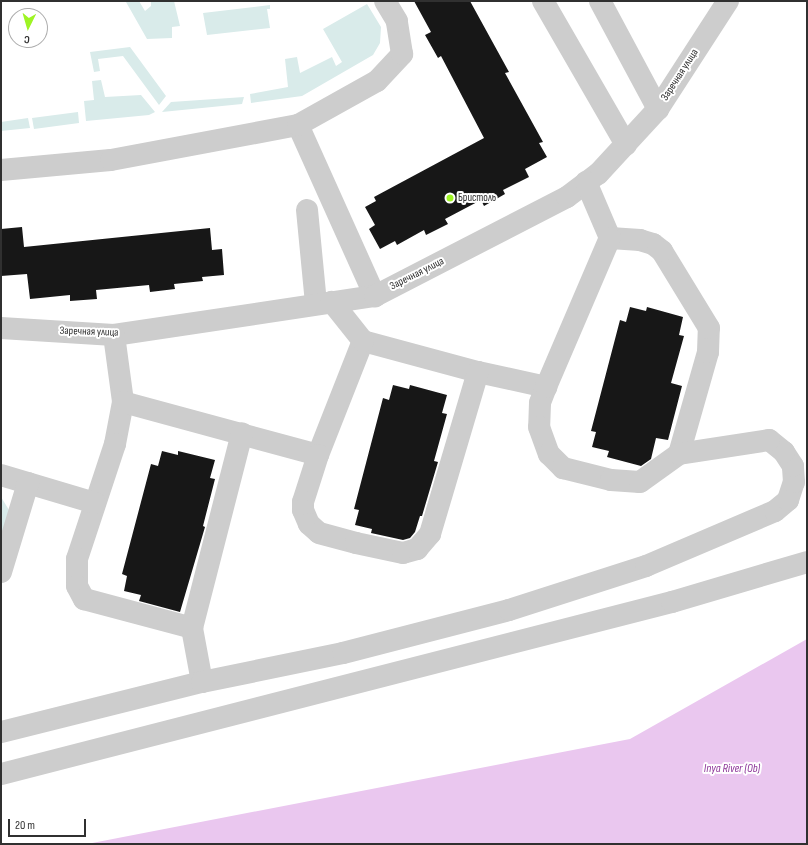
<!DOCTYPE html>
<html>
<head>
<meta charset="utf-8">
<style>
	body { margin:0 }
	#map { position:relative; width:808px; height:845px; overflow:hidden; background:#fff; font-family:"Sofia Sans Condensed",sans-serif }
	div>[style] { position:absolute }
	[style*='--x'] { left:calc(var(--x)*1px); top:calc(var(--y)*1px); width:calc(var(--w)*1px); rotate:calc(var(--a)*1deg) }
	.green>* { inset:0; background:#d9ebea }
	.water>* { inset:0; background:#eac7ef }
	.building>* { inset:0; background:#171717 }
	.minor>* { height:22px; margin:-11px; padding:0 11px; transform-origin:11px; border-radius:11px; background:#cdcdcd }
	.dots>* { width:11px; height:11px; translate:-50% -50%; box-sizing:border-box; border:2px solid #fff; border-radius:50% }
	span { translate:-50% -50%; white-space:nowrap; text-align:center; line-height:1.15; -webkit-text-stroke:4px #fff; paint-order:stroke }
	.street-label { font-size:11px; color:#303030 }
	.poi-label { font-size:11px; color:#303030 }
	.left { translate:0 -50%; text-align:left }
	.water-label { font-size:12px; color:#8d3699; font-style:italic }
	.frame { position:absolute; inset:0; border:2px solid #303030; pointer-events:none }
	.north { position:absolute; left:8px; top:8px; width:40px; height:40px; box-sizing:border-box; background:#fff; border:1px solid #acacac; border-radius:50%; rotate:185deg; font-size:11px; font-weight:700; line-height:16px; text-align:center; color:#303030 }
	.north::after { content:''; display:block; margin:auto; width:14px; height:18px; background:#9ef424; clip-path:polygon(50% 0,100% 100%,50% 72%,0 100%) }
	.scale { position:absolute; left:8px; top:819px; width:78px; height:18px; box-sizing:border-box; border:2px solid #303030; border-top:0; padding-left:5px; font-size:12px; line-height:14px; white-space:nowrap; color:#303030; -webkit-text-stroke:3px #fff; paint-order:stroke }
</style>
</head>
<body>
<div id="map">
	<div class="green">
		<i style="clip-path:polygon(139px 1px,145px 11px,151px 6px,151px 1px,174px 1px,180px 26px,172px 27px,172px 38px,147px 39px,126px 2px)"></i>
		<i style="clip-path:polygon(367px 4px,381px 27px,380px 43px,373px 55px,302px 96px,251px 103px,250px 94px,288px 87px,285px 59px,297px 57px,300px 73px,332px 57px,336px 66px,342px 62px,323px 29px)"></i>
		<i style="clip-path:polygon(270px 5px,270px 9px,267px 9px,270px 28px,207px 35px,203px 13px)"></i>
		<i style="clip-path:polygon(130px 47px,166px 96px,159px 105px,123px 56px,98px 59px,100px 71px,94px 72px,90px 52px)"></i>
		<i style="clip-path:polygon(101px 80px,105px 97px,141px 95px,155px 112px,149px 115px,86px 121px,84px 101px,94px 100px,92px 81px)"></i>
		<i style="clip-path:polygon(244px 97px,242px 104px,162px 112px,171px 102px)"></i>
		<i style="clip-path:polygon(78px 112px,79px 123px,34px 129px,32px 118px)"></i>
		<i style="clip-path:polygon(28px 118px,30px 128px,1px 131px,1px 122px)"></i>
		<i style="clip-path:polygon(1px 497px,14px 518px,7px 537px,1px 530px)"></i>
	</div>
	<div class="water">
		<i style="clip-path:polygon(807px 639px,807px 844px,87px 844px,630px 739px)"></i>
	</div>
	<div class="building">
		<i style="clip-path:polygon(414px 1px,470px 1px,509px 72px,505px 73px,543px 142px,539px 143px,547px 157px,525px 169px,529px 177px,503px 190px,505px 194px,484px 206px,481px 200px,445px 219px,448px 224px,426px 235px,424px 230px,397px 245px,395px 241px,380px 249px,369px 229px,375px 225px,365px 207px,376px 201px,374px 197px,484px 138px,441px 56px,438px 58px,425px 35px,431px 32px)"></i>
		<i style="clip-path:polygon(22px 227px,24px 247px,210px 228px,212px 250px,222px 249px,224px 275px,202px 277px,203px 281px,174px 284px,175px 289px,150px 292px,149px 285px,96px 290px,97px 299px,70px 301px,70px 295px,30px 299px,27px 274px,1px 276px,1px 229px)"></i>
		<i style="clip-path:polygon(630px 307px,646px 311px,647px 307px,683px 317px,679px 335px,684px 336px,671px 383px,682px 386px,668px 440px,656px 438px,651px 459px,641px 466px,607px 457px,609px 451px,592px 447px,596px 432px,591px 431px,620px 320px,626px 322px)"></i>
		<i style="clip-path:polygon(393px 385px,409px 389px,410px 385px,447px 395px,442px 413px,447px 414px,434px 461px,438px 462px,422px 516px,420px 516px,415px 532px,410px 538px,403px 540px,371px 533px,372px 529px,355px 525px,359px 510px,354px 509px,383px 398px,389px 400px)"></i>
		<i style="clip-path:polygon(162px 451px,178px 455px,178px 451px,215px 460px,210px 478px,215px 479px,203px 526px,205px 527px,180px 612px,139px 601px,141px 595px,124px 591px,127px 576px,122px 574px,151px 464px,158px 466px)"></i>
	</div>
	<div class="minor">
		<i style="--x:543;--y:1;--w:166;--a:60"></i>
		<i style="--x:600;--y:1;--w:123;--a:61.8"></i>
		<i style="--x:298;--y:125;--w:188;--a:65.8"></i>
		<i style="--x:1;--y:170;--w:110;--a:-5.2"></i>
		<i style="--x:111;--y:160;--w:190;--a:-10.6"></i>
		<i style="--x:298;--y:125;--w:90;--a:-29.1"></i>
		<i style="--x:377;--y:81;--w:37;--a:-47"></i>
		<i style="--x:402;--y:54;--w:33;--a:-99"></i>
		<i style="--x:397;--y:21;--w:23;--a:-121"></i>
		<i style="--x:307;--y:210;--w:94;--a:84.5"></i>
		<i style="--x:1;--y:328;--w:113;--a:3.5"></i>
		<i style="--x:114;--y:335;--w:264;--a:-8.5"></i>
		<i style="--x:375;--y:296;--w:216;--a:-27.3"></i>
		<i style="--x:567;--y:197;--w:39;--a:-37"></i>
		<i style="--x:598;--y:174;--w:88;--a:-47.3"></i>
		<i style="--x:658;--y:109;--w:129;--a:-57.1"></i>
		<i style="--x:114;--y:335;--w:68;--a:82.3"></i>
		<i style="--x:123;--y:402;--w:43;--a:100.8"></i>
		<i style="--x:115;--y:444;--w:121;--a:108.3"></i>
		<i style="--x:77;--y:559;--w:27;--a:90"></i>
		<i style="--x:77;--y:586;--w:15;--a:62"></i>
		<i style="--x:84;--y:599;--w:112;--a:15"></i>
		<i style="--x:363;--y:341;--w:119;--a:15.1"></i>
		<i style="--x:478;--y:372;--w:70;--a:12.4"></i>
		<i style="--x:546;--y:387;--w:17;--a:111"></i>
		<i style="--x:540;--y:403;--w:24;--a:92"></i>
		<i style="--x:539;--y:427;--w:29;--a:70"></i>
		<i style="--x:549;--y:454;--w:20;--a:45"></i>
		<i style="--x:563;--y:468;--w:49;--a:14"></i>
		<i style="--x:611;--y:480;--w:29;--a:4"></i>
		<i style="--x:640;--y:482;--w:48;--a:-35.7"></i>
		<i style="--x:679;--y:454;--w:106;--a:-74.1"></i>
		<i style="--x:708;--y:352;--w:24;--a:-88"></i>
		<i style="--x:709;--y:328;--w:90;--a:-121.4"></i>
		<i style="--x:662;--y:251;--w:11;--a:-142"></i>
		<i style="--x:653;--y:244;--w:14;--a:-163"></i>
		<i style="--x:640;--y:240;--w:30;--a:-176"></i>
		<i style="--x:610;--y:238;--w:61;--a:-113.2"></i>
		<i style="--x:546;--y:387;--w:162;--a:-66.8"></i>
		<i style="--x:123;--y:402;--w:202;--a:15.2"></i>
		<i style="--x:318;--y:455;--w:123;--a:-68.5"></i>
		<i style="--x:363;--y:341;--w:50;--a:-128.5"></i>
		<i style="--x:318;--y:455;--w:49;--a:107.7"></i>
		<i style="--x:303;--y:502;--w:8;--a:90"></i>
		<i style="--x:303;--y:510;--w:15;--a:67"></i>
		<i style="--x:309;--y:524;--w:13;--a:42"></i>
		<i style="--x:319;--y:533;--w:38;--a:15"></i>
		<i style="--x:356;--y:543;--w:48;--a:12"></i>
		<i style="--x:403;--y:553;--w:15;--a:-16"></i>
		<i style="--x:417;--y:549;--w:20;--a:-49"></i>
		<i style="--x:430;--y:534;--w:169;--a:-73.5"></i>
		<i style="--x:1;--y:475;--w:98;--a:16.6"></i>
		<i style="--x:1;--y:572;--w:93;--a:-73.1"></i>
		<i style="--x:202;--y:682;--w:55;--a:-100.5"></i>
		<i style="--x:192;--y:628;--w:201;--a:-75.6"></i>
		<i style="--x:1;--y:732;--w:207;--a:-14"></i>
		<i style="--x:202;--y:682;--w:144;--a:-11.6"></i>
		<i style="--x:343;--y:653;--w:171;--a:-14.5"></i>
		<i style="--x:509;--y:610;--w:144;--a:-17.8"></i>
		<i style="--x:646;--y:566;--w:140;--a:-23.1"></i>
		<i style="--x:775;--y:511;--w:17;--a:-40"></i>
		<i style="--x:788;--y:500;--w:19;--a:-72"></i>
		<i style="--x:794;--y:482;--w:16;--a:-94"></i>
		<i style="--x:793;--y:466;--w:17;--a:-123"></i>
		<i style="--x:784;--y:452;--w:19;--a:-141"></i>
		<i style="--x:769;--y:440;--w:91;--a:171.2"></i>
		<i style="--x:1;--y:774;--w:693;--a:-14.38"></i>
		<i style="--x:672;--y:602;--w:141;--a:-16.5"></i>
	</div>
	<div class="dots">
		<i style="left:450px;top:198px;background:#9ef424"></i>
	</div>
	<div class="street-label">
		<span style="left:680px;top:75px;rotate:-57deg">Заречная улица</span>
		<span style="left:417px;top:274px;rotate:-27deg">Заречная улица</span>
		<span style="left:89px;top:332px;rotate:2deg">Заречная улица</span>
	</div>
	<div class="poi-label">
		<span class="left" style="left:458px;top:198px">Бристоль</span>
	</div>
	<div class="water-label">
		<span style="left:732px;top:769px">Inya River (Ob)</span>
	</div>
	<div class="frame"></div>
	<div class="north">С</div>
	<div class="scale">20 m</div>
</div>
</body>
</html>
